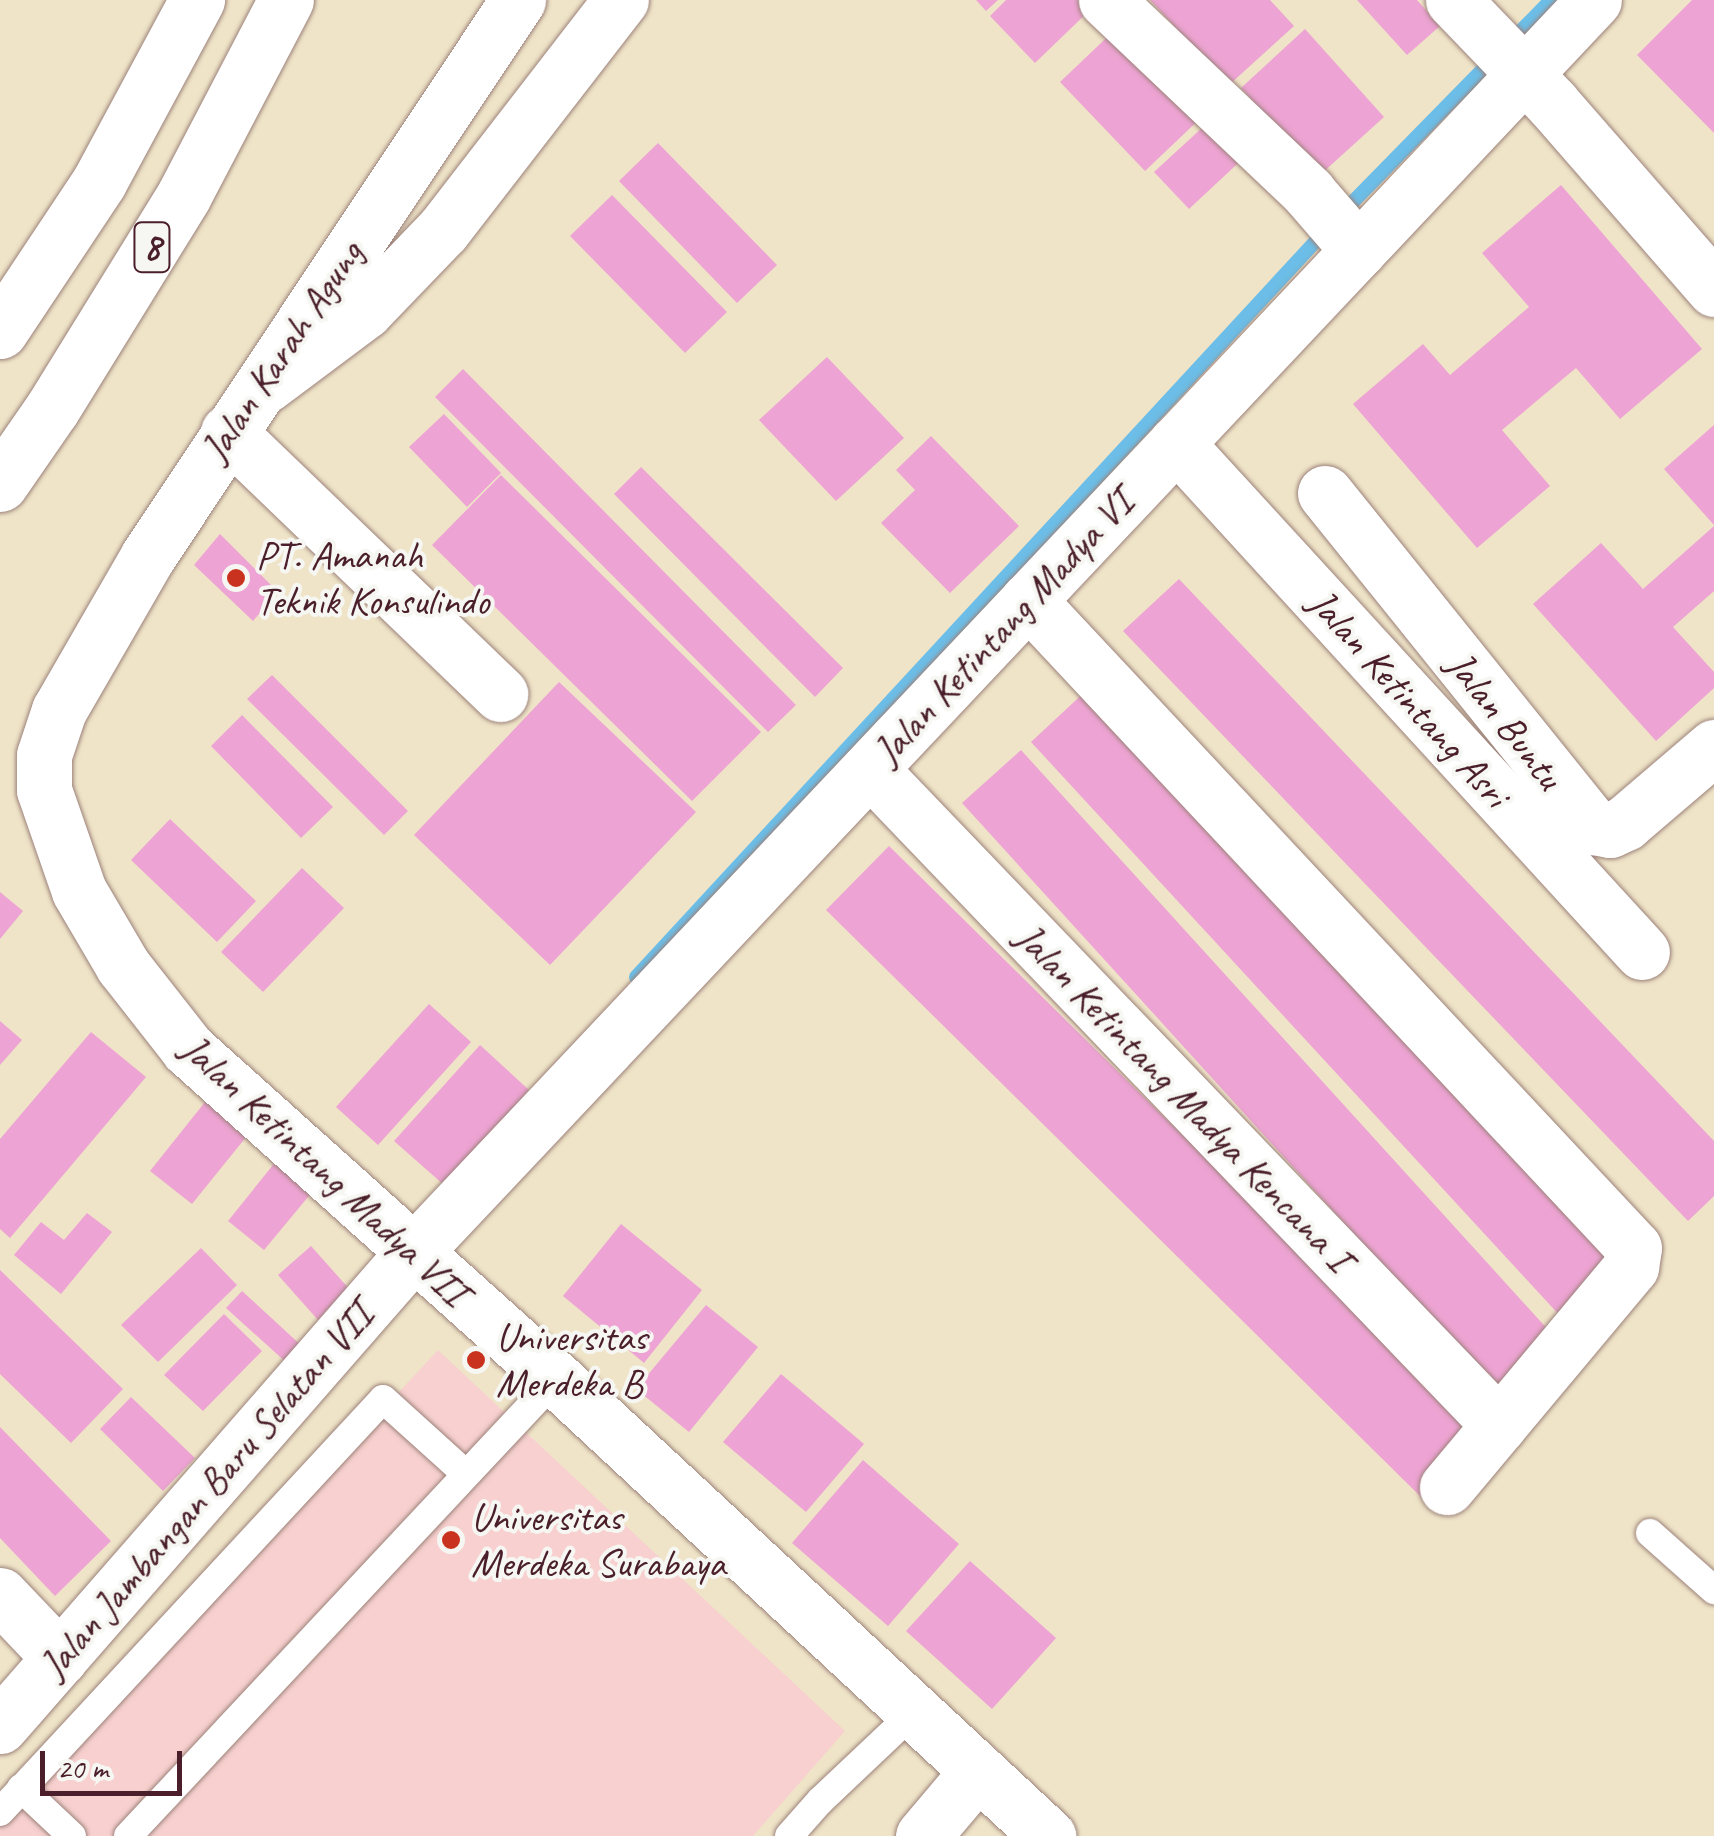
<!DOCTYPE html>
<html>
<head>
<meta charset="utf-8">
<style>
	body { margin:0 }
	#map { position:relative; width:1714px; height:1836px; overflow:hidden; background:#efe4c8; font-family:Caveat,sans-serif }
	div>[style] { position:absolute }
	[style*='--x'] { left:calc(var(--x)*1px); top:calc(var(--y)*1px); width:calc(var(--w)*1px); rotate:calc(var(--a)*1deg) }
	.built>* { inset:0; background:#f7d0cf }
	.stream>* { height:14px; margin:-7px; padding:0 7px; transform-origin:7px; border-radius:7px; background:#6cbde7 }
	.building>* { inset:0; background:#eda3d3 }
	.roads { filter:drop-shadow(0 0 2px #9c827a) drop-shadow(0 0 2px #9c827a) }
	.lane>* { height:28px; margin:-14px; padding:0 14px; transform-origin:14px; border-radius:14px; background:#fff }
	.street>* { height:55px; margin:-27.5px; padding:0 27.5px; transform-origin:27.5px; border-radius:27.5px; background:#fff }
	.secondary>* { height:55px; margin:-27.5px; padding:0 27.5px; transform-origin:27.5px; border-radius:27.5px; background:#fff }
	.highway>* { height:55px; margin:-27.5px; padding:0 27.5px; transform-origin:27.5px; border-radius:27.5px; background:#fff }
	.dots>* { width:28px; height:28px; translate:-50% -50%; box-sizing:border-box; border:5px solid #f6f6f2; border-radius:50% }
	span { translate:-50% -50%; white-space:nowrap; text-align:center; line-height:1.15; -webkit-text-stroke:8px #f6f6f2; paint-order:stroke }
	.shield-label span { padding:2px 8px; background:#f6f6f2; border:2px solid; border-radius:8px; -webkit-text-stroke-width:0 }
	.shield-label { font-size:38px; color:#4a1f2b; font-weight:700 }
	.street-label { font-size:40px; color:#4a1f2b }
	.poi-label { font-size:40px; color:#4a1f2b }
	.left { translate:0 -50%; text-align:left }
	.scale { position:absolute; left:40px; top:1751px; width:142px; height:45px; box-sizing:border-box; border:5px solid #4a1f2b; border-top:0; padding-left:12px; font-size:30px; line-height:35px; white-space:nowrap; color:#4a1f2b; -webkit-text-stroke:8px #f6f6f2; paint-order:stroke }
</style>
</head>
<body>
<div id="map">
	<div class="built">
		<i style="clip-path:polygon(438px 1350px,845px 1731px,753px 1836px,0 1836px,0 1822px)"></i>
	</div>
	<div class="stream">
		<i style="--x:1510;--y:42;--w:59;--a:-45.7"></i>
		<i style="--x:1342;--y:213;--w:219;--a:-45.6"></i>
		<i style="--x:636;--y:977;--w:1018;--a:-47.27"></i>
	</div>
	<div class="building">
		<i style="clip-path:polygon(976px 0,998px 0,986px 11px)"></i>
		<i style="clip-path:polygon(1006px 0,1086px 0,1093px 7px,1035px 63px,990px 16px)"></i>
		<i style="clip-path:polygon(1150px 0,1270px 0,1294px 26px,1229px 85px)"></i>
		<i style="clip-path:polygon(1357px 0,1417px 0,1440px 26px,1407px 55px)"></i>
		<i style="clip-path:polygon(1692px 0,1714px 0,1714px 133px,1637px 55px)"></i>
		<i style="clip-path:polygon(1121px 24px,1206px 113px,1145px 171px,1060px 82px)"></i>
		<i style="clip-path:polygon(1305px 29px,1384px 117px,1320px 175px,1241px 88px)"></i>
		<i style="clip-path:polygon(1215px 116px,1249px 153px,1189px 209px,1154px 172px)"></i>
		<i style="clip-path:polygon(658px 143px,777px 265px,737px 303px,619px 181px)"></i>
		<i style="clip-path:polygon(1561px 185px,1702px 349px,1620px 419px,1576px 368px,1502px 430px,1550px 486px,1477px 548px,1353px 404px,1423px 344px,1450px 375px,1529px 307px,1482px 253px)"></i>
		<i style="clip-path:polygon(612px 195px,727px 312px,685px 353px,570px 236px)"></i>
		<i style="clip-path:polygon(827px 357px,904px 438px,836px 501px,759px 420px)"></i>
		<i style="clip-path:polygon(463px 369px,796px 705px,768px 732px,435px 397px)"></i>
		<i style="clip-path:polygon(444px 414px,501px 473px,467px 507px,409px 447px)"></i>
		<i style="clip-path:polygon(1714px 425px,1714px 525px,1664px 469px)"></i>
		<i style="clip-path:polygon(931px 436px,1019px 526px,950px 593px,881px 523px,915px 490px,896px 470px)"></i>
		<i style="clip-path:polygon(641px 467px,843px 668px,815px 697px,614px 494px)"></i>
		<i style="clip-path:polygon(501px 475px,761px 732px,692px 801px,432px 545px)"></i>
		<i style="clip-path:polygon(1714px 526px,1714px 591px,1673px 627px,1714px 672px,1714px 688px,1656px 741px,1533px 604px,1601px 543px,1643px 589px)"></i>
		<i style="clip-path:polygon(220px 534px,278px 592px,253px 621px,194px 565px)"></i>
		<i style="clip-path:polygon(1179px 579px,1714px 1141px,1714px 1196px,1688px 1221px,1123px 631px)"></i>
		<i style="clip-path:polygon(272px 675px,408px 811px,384px 835px,247px 699px)"></i>
		<i style="clip-path:polygon(559px 682px,696px 812px,550px 965px,414px 835px)"></i>
		<i style="clip-path:polygon(1090px 687px,1623px 1264px,1562px 1318px,1031px 742px)"></i>
		<i style="clip-path:polygon(242px 715px,333px 807px,301px 838px,211px 746px)"></i>
		<i style="clip-path:polygon(1021px 750px,1562px 1345px,1503px 1398px,962px 803px)"></i>
		<i style="clip-path:polygon(170px 819px,256px 901px,217px 942px,131px 860px)"></i>
		<i style="clip-path:polygon(889px 846px,1485px 1433px,1421px 1497px,826px 910px)"></i>
		<i style="clip-path:polygon(302px 868px,344px 908px,263px 992px,221px 952px)"></i>
		<i style="clip-path:polygon(0 892px,23px 911px,0 939px)"></i>
		<i style="clip-path:polygon(429px 1004px,471px 1042px,378px 1145px,336px 1107px)"></i>
		<i style="clip-path:polygon(0 1021px,22px 1040px,0 1065px)"></i>
		<i style="clip-path:polygon(91px 1032px,146px 1077px,10px 1238px,0 1229px,0 1139px)"></i>
		<i style="clip-path:polygon(480px 1045px,529px 1090px,444px 1185px,394px 1141px)"></i>
		<i style="clip-path:polygon(209px 1097px,251px 1131px,192px 1204px,150px 1171px)"></i>
		<i style="clip-path:polygon(281px 1155px,318px 1185px,264px 1250px,228px 1221px)"></i>
		<i style="clip-path:polygon(87px 1213px,112px 1232px,61px 1294px,14px 1255px,41px 1222px,64px 1240px)"></i>
		<i style="clip-path:polygon(621px 1224px,702px 1290px,644px 1363px,563px 1296px)"></i>
		<i style="clip-path:polygon(311px 1246px,351px 1291px,318px 1320px,278px 1275px)"></i>
		<i style="clip-path:polygon(201px 1248px,237px 1285px,158px 1362px,121px 1325px)"></i>
		<i style="clip-path:polygon(0 1270px,123px 1389px,71px 1443px,0 1374px)"></i>
		<i style="clip-path:polygon(242px 1291px,304px 1348px,289px 1365px,226px 1308px)"></i>
		<i style="clip-path:polygon(706px 1305px,758px 1347px,689px 1432px,636px 1389px)"></i>
		<i style="clip-path:polygon(224px 1314px,262px 1351px,203px 1411px,164px 1375px)"></i>
		<i style="clip-path:polygon(781px 1374px,864px 1444px,806px 1512px,723px 1442px)"></i>
		<i style="clip-path:polygon(131px 1397px,195px 1458px,163px 1491px,100px 1429px)"></i>
		<i style="clip-path:polygon(0 1427px,111px 1541px,55px 1596px,0 1538px)"></i>
		<i style="clip-path:polygon(863px 1460px,959px 1544px,888px 1626px,792px 1543px)"></i>
		<i style="clip-path:polygon(970px 1561px,1056px 1638px,992px 1709px,906px 1631px)"></i>
	</div>
	<div class="roads">
		<div class="lane">
			<i style="--x:1650;--y:1533;--w:86;--a:41.7"></i>
			<i style="--x:21;--y:1788;--w:70;--a:43.3"></i>
			<i style="--x:0;--y:1812;--w:563;--a:-47.16"></i>
			<i style="--x:383;--y:1399;--w:110;--a:42.1"></i>
			<i style="--x:128;--y:1836;--w:626;--a:-46.88"></i>
			<i style="--x:789;--y:1836;--w:47;--a:-48.5"></i>
			<i style="--x:820;--y:1801;--w:129;--a:-43.4"></i>
		</div>
		<div class="street">
			<i style="--x:1106;--y:0;--w:279;--a:43.5"></i>
			<i style="--x:1308;--y:192;--w:77;--a:49.2"></i>
			<i style="--x:1453;--y:0;--w:143;--a:46.1"></i>
			<i style="--x:1552;--y:103;--w:247;--a:48.9"></i>
			<i style="--x:266;--y:385;--w:124;--a:-36.8"></i>
			<i style="--x:365;--y:311;--w:112;--a:-46.1"></i>
			<i style="--x:443;--y:230;--w:291;--a:-52.3"></i>
			<i style="--x:228;--y:432;--w:378;--a:43.9"></i>
			<i style="--x:1176;--y:443;--w:690;--a:47.53"></i>
			<i style="--x:1325;--y:493;--w:429;--a:51.2"></i>
			<i style="--x:1594;--y:827;--w:16;--a:11"></i>
			<i style="--x:1610;--y:830;--w:17;--a:-25"></i>
			<i style="--x:1625;--y:823;--w:117;--a:-40.5"></i>
			<i style="--x:1028;--y:600;--w:887;--a:46.92"></i>
			<i style="--x:1634;--y:1248;--w:19;--a:99"></i>
			<i style="--x:1631;--y:1267;--w:287;--a:129.9"></i>
			<i style="--x:870;--y:769;--w:909;--a:46.2"></i>
			<i style="--x:0;--y:1595;--w:87;--a:46.4"></i>
			<i style="--x:0;--y:1726;--w:627;--a:-48.88"></i>
			<i style="--x:412;--y:1254;--w:1723;--a:-46.69"></i>
			<i style="--x:923;--y:1836;--w:85;--a:-49.8"></i>
		</div>
		<div class="secondary">
			<i style="--x:518;--y:0;--w:668;--a:123.64"></i>
			<i style="--x:148;--y:556;--w:178;--a:120"></i>
			<i style="--x:59;--y:710;--w:47;--a:108.4"></i>
			<i style="--x:44;--y:755;--w:35;--a:90"></i>
			<i style="--x:44;--y:790;--w:107;--a:70.9"></i>
			<i style="--x:79;--y:891;--w:87;--a:59.6"></i>
			<i style="--x:123;--y:966;--w:105;--a:51.9"></i>
			<i style="--x:188;--y:1049;--w:494;--a:41.9"></i>
			<i style="--x:556;--y:1379;--w:672;--a:42.89"></i>
		</div>
		<div class="highway">
			<i style="--x:0;--y:331;--w:179;--a:-56.4"></i>
			<i style="--x:99;--y:182;--w:207;--a:-61.7"></i>
			<i style="--x:0;--y:484;--w:91;--a:-55.3"></i>
			<i style="--x:52;--y:409;--w:251;--a:-58.3"></i>
			<i style="--x:184;--y:195;--w:220;--a:-62.4"></i>
		</div>
	</div>
	<div class="dots">
		<i style="left:236px;top:578px;background:#c8321e"></i>
		<i style="left:476px;top:1360px;background:#c8321e"></i>
		<i style="left:451px;top:1540px;background:#c8321e"></i>
	</div>
	<div class="shield-label">
		<span style="left:152px;top:247px">8</span>
	</div>
	<div class="street-label">
		<span style="left:282px;top:351px;rotate:-56deg">Jalan Karah Agung</span>
		<span style="left:1003px;top:627px;rotate:-47deg">Jalan Ketintang Madya VI</span>
		<span style="left:1409px;top:698px;rotate:48deg">Jalan Ketintang Asri</span>
		<span style="left:1505px;top:720px;rotate:52deg">Jalan Buntu</span>
		<span style="left:1184px;top:1097px;rotate:46deg">Jalan Ketintang Madya Kencana I</span>
		<span style="left:325px;top:1170px;rotate:43deg">Jalan Ketintang Madya VII</span>
		<span style="left:206px;top:1490px;rotate:-49deg">Jalan Jambangan Baru Selatan VII</span>
	</div>
	<div class="poi-label">
		<span class="left" style="left:256px;top:578px">PT. Amanah<br>Teknik Konsulindo</span>
		<span class="left" style="left:496px;top:1360px">Universitas<br>Merdeka B</span>
		<span class="left" style="left:471px;top:1540px">Universitas<br>Merdeka Surabaya</span>
	</div>
	<div class="scale">20 m</div>
</div>
</body>
</html>
